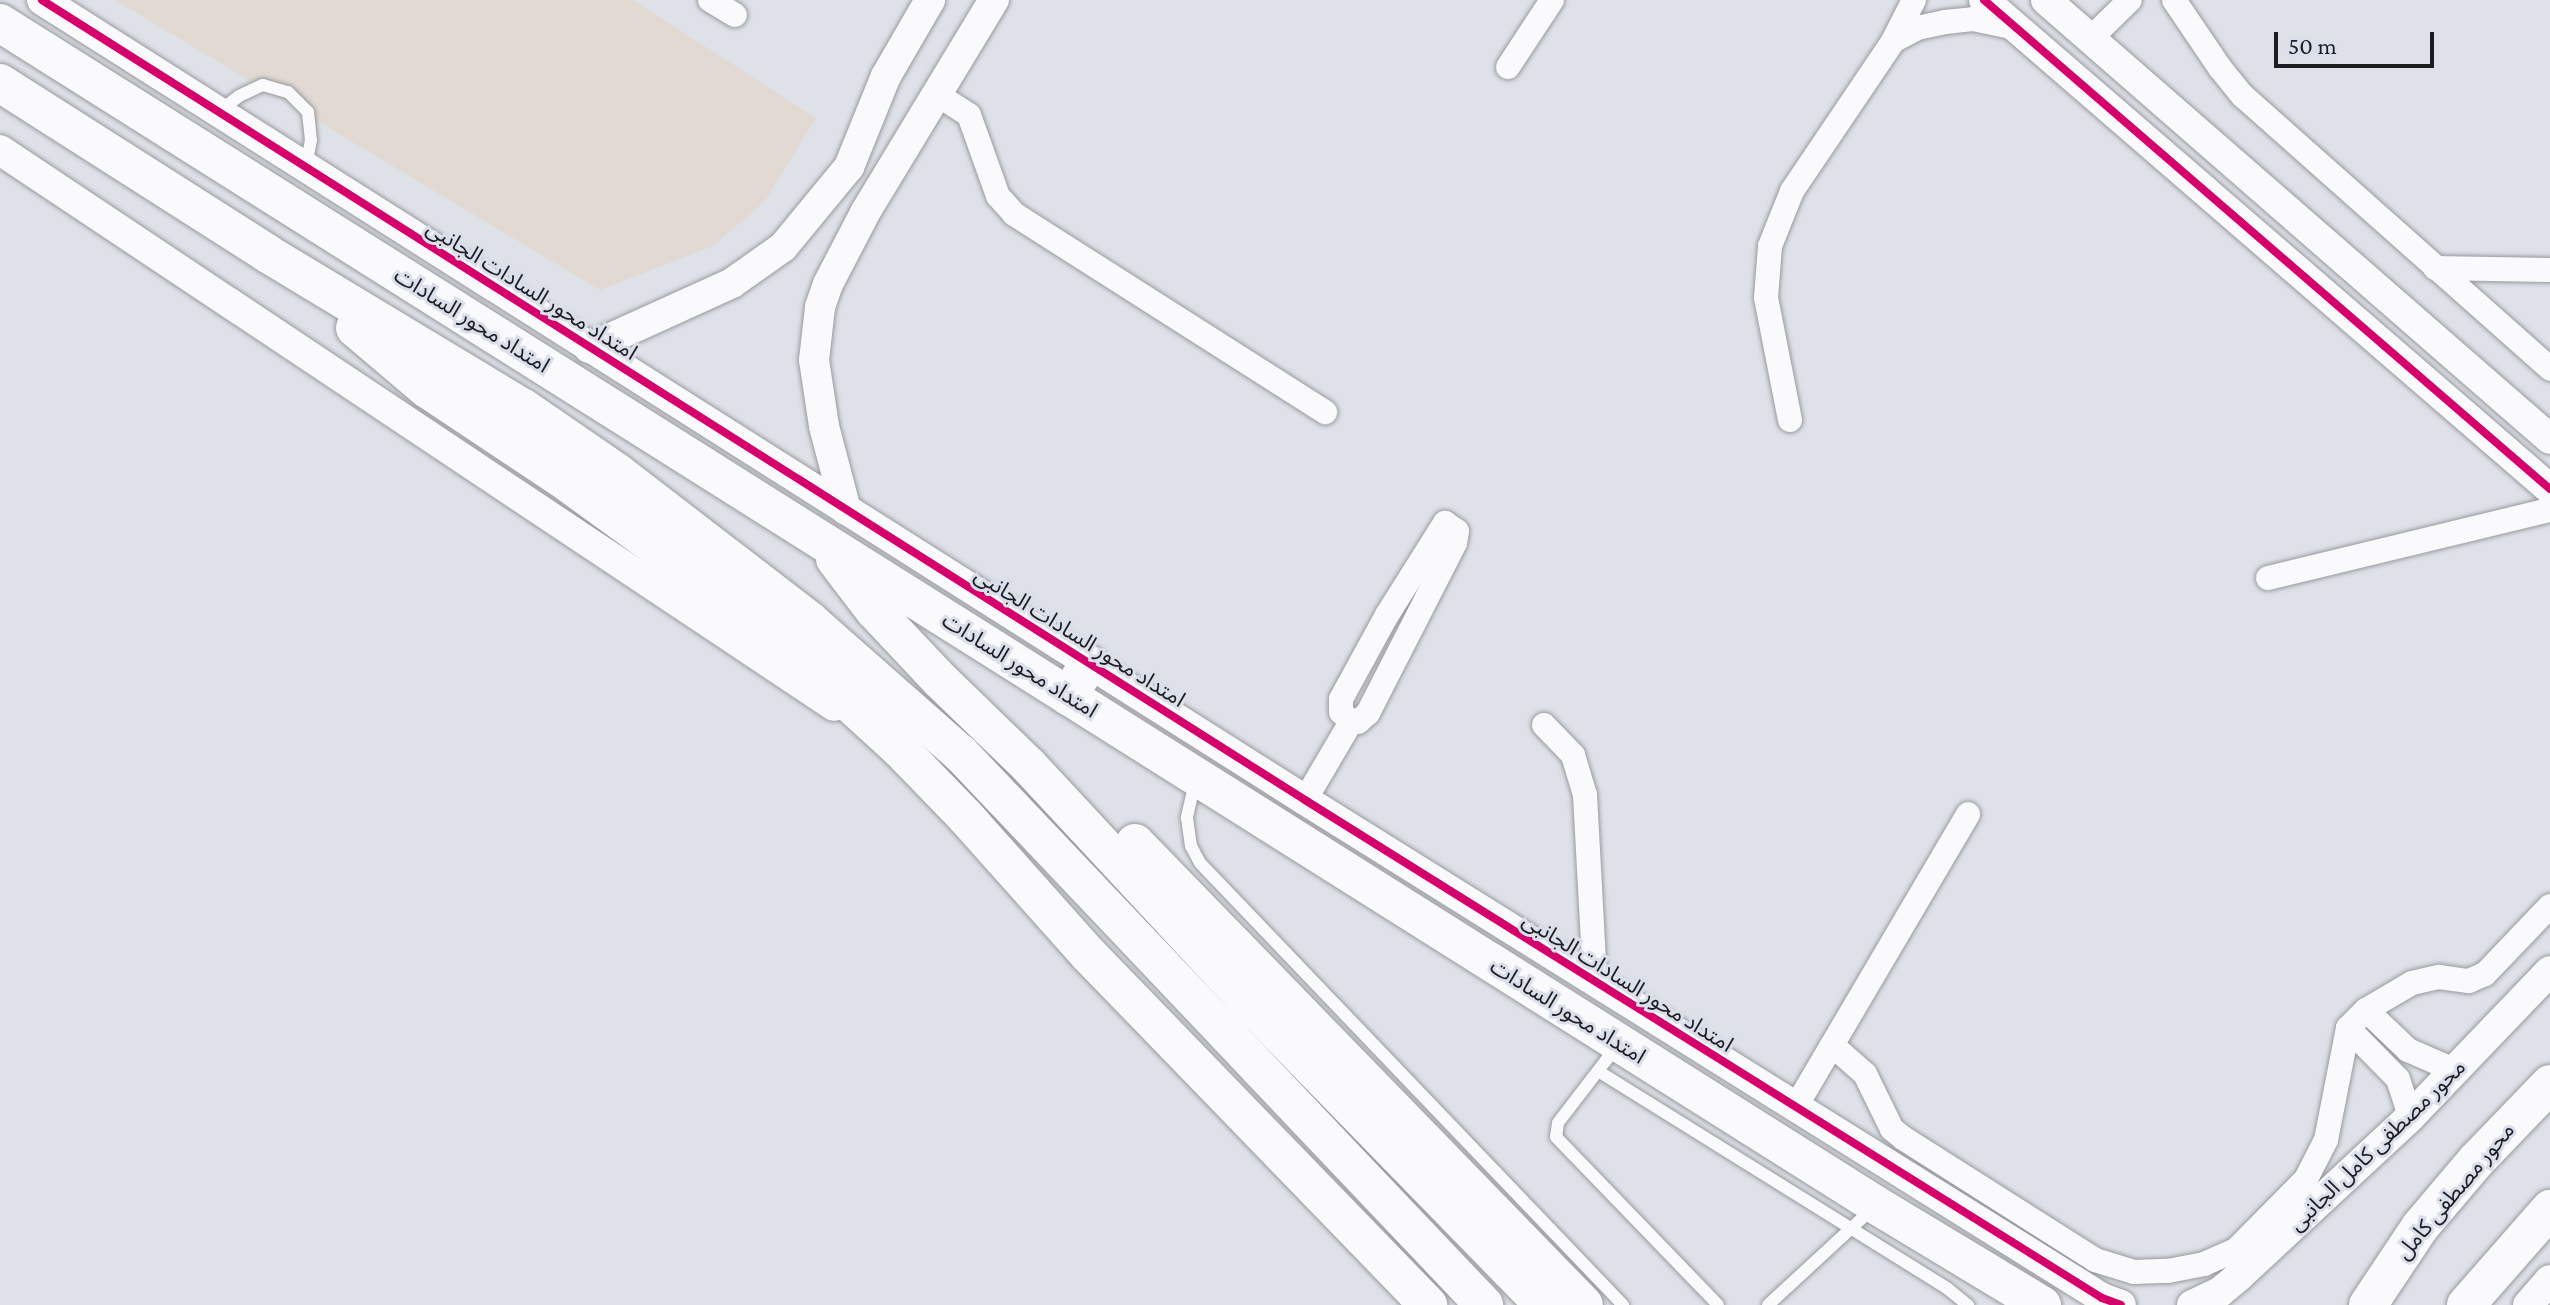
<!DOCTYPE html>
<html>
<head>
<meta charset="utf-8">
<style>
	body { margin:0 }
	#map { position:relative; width:2550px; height:1305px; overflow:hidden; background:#dee1e8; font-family:"Crimson Pro","Noto Sans Arabic",serif }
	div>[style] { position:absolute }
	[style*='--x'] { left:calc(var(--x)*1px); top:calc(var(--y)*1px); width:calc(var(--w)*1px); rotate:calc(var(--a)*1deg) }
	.education>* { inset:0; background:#e2d9d3 }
	.roads { filter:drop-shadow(0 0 2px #989a9e) drop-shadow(0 0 2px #989a9e) }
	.service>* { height:12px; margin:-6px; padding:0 6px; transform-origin:6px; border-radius:6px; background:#fafafc }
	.minor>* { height:24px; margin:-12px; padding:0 12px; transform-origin:12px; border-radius:12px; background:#fafafc }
	.tertiary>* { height:30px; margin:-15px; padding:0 15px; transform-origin:15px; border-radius:15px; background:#fafafc }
	.primary>* { height:38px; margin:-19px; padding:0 19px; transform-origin:19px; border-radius:19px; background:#fafafc }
	.cycleway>* { height:8px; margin:-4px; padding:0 4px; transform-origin:4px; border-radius:4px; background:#d6006c }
	span { translate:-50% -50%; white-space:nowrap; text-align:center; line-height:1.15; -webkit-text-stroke:6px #dbdfeb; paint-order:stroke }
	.street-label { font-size:22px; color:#1c1d21 }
	.scale { position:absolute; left:2274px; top:32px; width:160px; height:36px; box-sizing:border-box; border:4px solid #1c1d21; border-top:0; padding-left:10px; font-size:24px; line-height:28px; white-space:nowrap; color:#1c1d21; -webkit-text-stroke:6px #dbdfeb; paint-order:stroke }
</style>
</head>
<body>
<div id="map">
	<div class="education">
		<i style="clip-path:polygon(115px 0,633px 0,816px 118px,765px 201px,713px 246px,600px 290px)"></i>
	</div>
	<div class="roads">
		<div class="service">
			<i style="--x:218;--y:112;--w:26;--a:-37"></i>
			<i style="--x:239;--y:96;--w:26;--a:-25"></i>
			<i style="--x:263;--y:85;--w:26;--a:16"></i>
			<i style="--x:288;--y:92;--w:28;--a:45"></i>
			<i style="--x:308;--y:112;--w:28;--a:84"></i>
			<i style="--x:311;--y:140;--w:26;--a:101"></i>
			<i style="--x:1195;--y:782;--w:37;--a:103"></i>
			<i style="--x:1187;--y:818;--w:28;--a:82"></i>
			<i style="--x:1191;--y:846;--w:19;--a:62"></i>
			<i style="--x:1200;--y:863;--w:612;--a:46.26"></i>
			<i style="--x:1617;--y:1046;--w:97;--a:127.5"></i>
			<i style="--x:1558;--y:1123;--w:14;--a:98"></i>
			<i style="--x:1556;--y:1137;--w:233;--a:46"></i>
			<i style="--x:1598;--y:1071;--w:412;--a:31.9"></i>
			<i style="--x:1948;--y:1289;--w:26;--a:39"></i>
			<i style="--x:1768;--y:1305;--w:140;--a:-42.7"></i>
		</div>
		<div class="minor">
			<i style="--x:710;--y:0;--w:29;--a:31"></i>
			<i style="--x:2174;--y:0;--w:82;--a:55.9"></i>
			<i style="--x:2220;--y:68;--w:36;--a:51"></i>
			<i style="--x:2243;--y:96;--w:411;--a:41.6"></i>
			<i style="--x:2091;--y:38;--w:54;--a:-44.3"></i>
			<i style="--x:1893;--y:41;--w:27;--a:-28"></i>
			<i style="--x:1917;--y:28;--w:29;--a:-12"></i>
			<i style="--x:1945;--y:22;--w:28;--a:-6"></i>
			<i style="--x:1973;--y:19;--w:44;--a:11.8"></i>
			<i style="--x:1508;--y:67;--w:80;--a:-56.7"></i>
			<i style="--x:935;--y:93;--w:40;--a:32.9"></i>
			<i style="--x:969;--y:115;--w:86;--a:70.3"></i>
			<i style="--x:998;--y:196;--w:24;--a:48"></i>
			<i style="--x:1014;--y:214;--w:369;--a:32.5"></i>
			<i style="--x:2435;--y:268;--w:115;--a:1"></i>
			<i style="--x:1790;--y:420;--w:124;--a:-101.1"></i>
			<i style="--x:1766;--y:298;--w:52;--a:-85.6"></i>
			<i style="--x:1770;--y:246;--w:59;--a:-68.2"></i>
			<i style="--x:1792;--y:191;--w:181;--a:-56"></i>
			<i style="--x:1893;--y:41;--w:46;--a:-62.9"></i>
			<i style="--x:1445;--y:523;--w:14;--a:34"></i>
			<i style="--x:1457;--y:531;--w:12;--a:99"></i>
			<i style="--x:1455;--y:543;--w:191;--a:117.1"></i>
			<i style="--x:1368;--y:713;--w:13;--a:138"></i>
			<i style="--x:1358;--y:722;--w:7;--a:180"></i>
			<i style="--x:1351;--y:722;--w:14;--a:-135"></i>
			<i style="--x:1341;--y:712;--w:13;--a:-90"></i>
			<i style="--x:1341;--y:699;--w:96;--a:-61.3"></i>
			<i style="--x:1387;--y:615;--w:109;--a:-57.8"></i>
			<i style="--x:2268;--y:578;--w:290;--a:-13.6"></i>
			<i style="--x:1544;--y:725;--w:42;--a:46"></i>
			<i style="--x:1573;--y:755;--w:42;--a:73.3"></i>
			<i style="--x:1585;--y:795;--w:187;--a:86.9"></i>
			<i style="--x:1305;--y:800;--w:91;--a:-59.5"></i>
			<i style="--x:2366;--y:1010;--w:58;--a:43.6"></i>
			<i style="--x:2408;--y:1050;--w:52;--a:23.6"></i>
			<i style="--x:2348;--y:1028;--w:71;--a:45.6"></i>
			<i style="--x:2398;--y:1079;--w:40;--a:72"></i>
			<i style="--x:1832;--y:1045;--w:44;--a:41.3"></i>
			<i style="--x:1865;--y:1074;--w:61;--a:63.9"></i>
			<i style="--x:1892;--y:1129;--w:14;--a:39"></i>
			<i style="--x:1903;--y:1138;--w:227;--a:32.4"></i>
			<i style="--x:2095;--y:1260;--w:41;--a:17.1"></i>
			<i style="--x:2134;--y:1272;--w:34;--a:-2"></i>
			<i style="--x:2168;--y:1271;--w:37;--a:-11"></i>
			<i style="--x:2204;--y:1264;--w:36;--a:-24"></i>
			<i style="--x:2237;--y:1249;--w:98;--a:-45.4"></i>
			<i style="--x:2306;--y:1179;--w:44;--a:-62.9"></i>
			<i style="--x:2326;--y:1140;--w:114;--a:-78.9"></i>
			<i style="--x:2348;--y:1028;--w:25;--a:-45"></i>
			<i style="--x:2366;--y:1010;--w:53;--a:-30.4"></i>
			<i style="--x:2412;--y:983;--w:28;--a:-13"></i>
			<i style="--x:2439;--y:977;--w:30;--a:8"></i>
			<i style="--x:2469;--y:981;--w:17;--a:-24"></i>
			<i style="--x:2485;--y:974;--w:94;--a:-46.3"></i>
			<i style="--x:1795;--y:1108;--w:341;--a:-59.5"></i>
		</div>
		<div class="tertiary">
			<i style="--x:42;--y:0;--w:1495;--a:32.35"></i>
			<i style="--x:1305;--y:800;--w:940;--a:32"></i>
			<i style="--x:2102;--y:1298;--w:20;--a:20"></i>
			<i style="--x:1984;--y:0;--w:748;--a:40.83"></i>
			<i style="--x:2046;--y:0;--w:668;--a:41.06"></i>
			<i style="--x:0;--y:150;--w:1002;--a:33.69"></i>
			<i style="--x:589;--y:348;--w:157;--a:-24.4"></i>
			<i style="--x:732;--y:283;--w:62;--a:-35.2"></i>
			<i style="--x:783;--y:247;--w:104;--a:-50.5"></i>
			<i style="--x:849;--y:167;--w:98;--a:-67.9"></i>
			<i style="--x:886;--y:76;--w:88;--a:-59.9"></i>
			<i style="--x:846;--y:510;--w:87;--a:-104.7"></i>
			<i style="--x:824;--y:426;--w:67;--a:-98.6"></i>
			<i style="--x:814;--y:360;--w:53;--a:-83.5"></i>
			<i style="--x:820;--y:307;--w:24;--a:-71"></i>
			<i style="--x:828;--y:284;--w:82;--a:-62.5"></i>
			<i style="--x:866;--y:211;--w:247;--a:-58.8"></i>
			<i style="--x:2192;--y:1305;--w:31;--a:-25"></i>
			<i style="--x:2220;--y:1292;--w:25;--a:-40"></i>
			<i style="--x:2239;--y:1276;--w:233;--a:-42.9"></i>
			<i style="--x:2410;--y:1117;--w:202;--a:-46.2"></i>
			<i style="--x:2528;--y:1305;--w:33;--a:-49"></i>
		</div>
		<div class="primary">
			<i style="--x:0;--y:23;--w:2217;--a:32.21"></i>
			<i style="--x:1876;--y:1205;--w:194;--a:31.1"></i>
			<i style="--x:0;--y:83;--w:318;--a:32.5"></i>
			<i style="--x:268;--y:254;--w:297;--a:31.1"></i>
			<i style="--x:522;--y:407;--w:116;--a:34.5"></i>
			<i style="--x:618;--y:473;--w:242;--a:37.6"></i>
			<i style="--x:810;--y:621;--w:201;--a:41.4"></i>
			<i style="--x:961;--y:754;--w:760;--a:46.49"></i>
			<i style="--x:355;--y:328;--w:94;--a:40.3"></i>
			<i style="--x:427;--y:389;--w:161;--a:33.6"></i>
			<i style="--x:561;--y:478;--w:250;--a:36"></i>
			<i style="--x:763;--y:625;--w:93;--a:41.9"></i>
			<i style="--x:832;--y:687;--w:92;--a:42.4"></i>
			<i style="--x:900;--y:749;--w:93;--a:45.9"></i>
			<i style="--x:965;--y:816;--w:185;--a:48.3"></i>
			<i style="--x:1088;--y:954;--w:489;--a:45.9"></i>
			<i style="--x:835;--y:559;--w:64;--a:52.6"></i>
			<i style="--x:874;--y:610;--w:96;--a:46.7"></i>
			<i style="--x:940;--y:680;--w:124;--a:44"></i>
			<i style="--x:1029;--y:766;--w:322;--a:47.1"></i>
			<i style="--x:1248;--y:1002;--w:424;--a:45.7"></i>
			<i style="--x:1068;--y:696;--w:38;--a:-57"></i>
			<i style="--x:1135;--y:843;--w:644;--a:45.82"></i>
			<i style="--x:2368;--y:1305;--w:94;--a:-56.3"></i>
			<i style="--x:2420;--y:1227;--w:87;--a:-49.7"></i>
			<i style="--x:2476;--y:1161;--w:107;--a:-46.1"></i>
			<i style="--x:2466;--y:1305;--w:128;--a:-48.8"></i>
		</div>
	</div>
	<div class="cycleway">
		<i style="--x:42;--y:0;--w:1495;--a:32.35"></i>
		<i style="--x:1305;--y:800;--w:940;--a:32"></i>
		<i style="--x:2102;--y:1298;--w:20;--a:20"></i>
		<i style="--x:1984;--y:0;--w:748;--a:40.83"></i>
	</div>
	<div class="street-label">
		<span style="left:532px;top:290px;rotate:32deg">امتداد محور السادات الجانبى</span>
		<span style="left:472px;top:320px;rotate:32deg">امتداد محور السادات</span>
		<span style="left:1080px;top:637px;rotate:32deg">امتداد محور السادات الجانبى</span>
		<span style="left:1020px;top:665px;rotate:32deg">امتداد محور السادات</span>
		<span style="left:1628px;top:982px;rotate:32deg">امتداد محور السادات الجانبى</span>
		<span style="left:1568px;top:1011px;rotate:32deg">امتداد محور السادات</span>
		<span style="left:2377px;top:1145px;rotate:-44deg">محور مصطفى كامل الجانبى</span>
		<span style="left:2455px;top:1191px;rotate:-50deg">محور مصطفى كامل</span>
	</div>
	<div class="scale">50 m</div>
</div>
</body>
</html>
